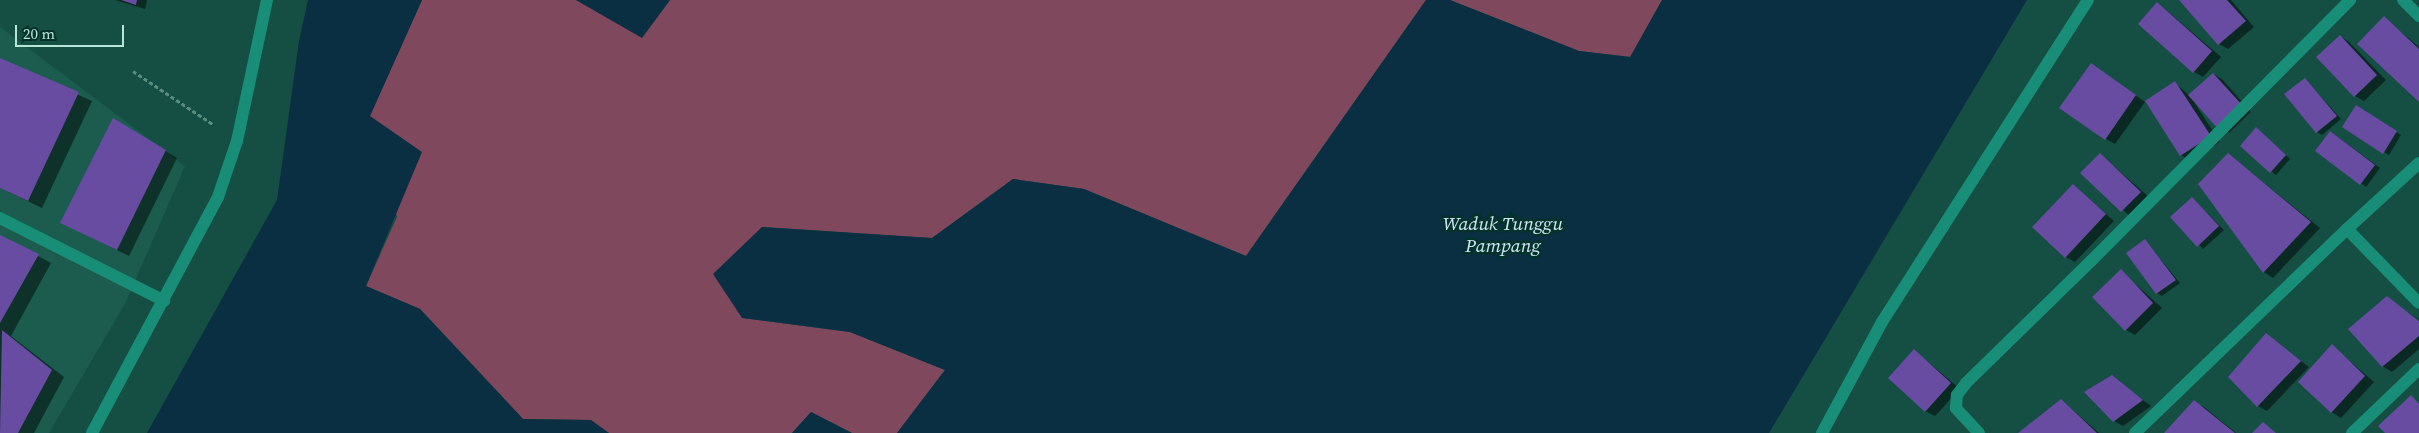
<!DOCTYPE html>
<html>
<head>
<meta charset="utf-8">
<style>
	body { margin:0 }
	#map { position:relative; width:2419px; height:433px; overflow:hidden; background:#154e42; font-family:"Source Serif 4",serif }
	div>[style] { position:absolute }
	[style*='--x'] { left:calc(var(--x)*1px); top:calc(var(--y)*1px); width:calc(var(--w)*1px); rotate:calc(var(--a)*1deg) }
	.built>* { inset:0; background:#1b5c4e }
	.green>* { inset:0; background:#7f485d }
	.water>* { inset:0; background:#0b2f42 }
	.shadow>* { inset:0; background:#0007 }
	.building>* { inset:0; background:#674ca1 }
	.path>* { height:3px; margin-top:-1.5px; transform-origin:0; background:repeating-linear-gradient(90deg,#588d80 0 4px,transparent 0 6.5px) }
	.minor>* { height:12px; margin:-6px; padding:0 6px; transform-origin:6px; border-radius:6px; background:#188d77 }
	span { translate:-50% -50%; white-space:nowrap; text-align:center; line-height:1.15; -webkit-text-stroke:5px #023229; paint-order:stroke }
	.water-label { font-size:19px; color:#cee6f5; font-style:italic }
	.scale { position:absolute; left:15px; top:25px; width:109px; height:22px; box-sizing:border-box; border:2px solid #b7e6d8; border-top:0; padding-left:6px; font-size:15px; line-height:18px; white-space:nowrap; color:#b7e6d8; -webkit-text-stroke:4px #023229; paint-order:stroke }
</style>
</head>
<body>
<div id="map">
	<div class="built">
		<i style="clip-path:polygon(0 27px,185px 166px,125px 304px,49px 433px,0 433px)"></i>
	</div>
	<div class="green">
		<i style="clip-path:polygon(422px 0,576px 0,642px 37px,670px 0,1426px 0,1246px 256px,1084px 189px,1013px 179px,932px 238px,762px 227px,742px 318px,850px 332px,945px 370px,897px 433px,852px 433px,811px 412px,792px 433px,609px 433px,590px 420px,523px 419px,420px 309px,366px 286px,397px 217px,370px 116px)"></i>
		<i style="clip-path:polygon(1450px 0,1662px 0,1631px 57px,1579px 51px)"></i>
	</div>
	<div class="water">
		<i style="clip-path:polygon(308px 0,422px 0,370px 116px,422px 152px,366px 286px,420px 309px,523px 419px,591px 420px,609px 433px,147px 433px,277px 200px,299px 41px)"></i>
		<i style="clip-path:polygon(576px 0,670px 0,642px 38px)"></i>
		<i style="clip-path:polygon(1426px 0,1450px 0,1579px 51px,1630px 57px,1662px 0,2027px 0,1769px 433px,897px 433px,945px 370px,850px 332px,742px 318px,713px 274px,762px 227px,932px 238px,1013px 179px,1084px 189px,1246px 256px)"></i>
		<i style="clip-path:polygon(811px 412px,852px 433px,792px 433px)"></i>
	</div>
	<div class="shadow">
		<i style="clip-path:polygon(115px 0,147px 0,145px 9px)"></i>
		<i style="clip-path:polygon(2180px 0,2231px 0,2254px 27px,2228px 49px,2219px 44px)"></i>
		<i style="clip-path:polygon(2158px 3px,2221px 57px,2203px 77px,2194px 72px)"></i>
		<i style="clip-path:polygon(2384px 18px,2419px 47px,2419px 101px)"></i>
		<i style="clip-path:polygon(2340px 36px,2349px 42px,2386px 80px,2364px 101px,2355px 96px)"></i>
		<i style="clip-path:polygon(0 60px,92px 101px,42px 208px,0 188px)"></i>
		<i style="clip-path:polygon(2100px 70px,2145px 102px,2115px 144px,2106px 139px)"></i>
		<i style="clip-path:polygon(2214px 74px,2223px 80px,2251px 112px,2229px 133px,2194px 102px,2220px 142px,2191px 161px,2181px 155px,2146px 101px,2175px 83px,2190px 96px)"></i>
		<i style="clip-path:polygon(2305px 79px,2341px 119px,2322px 135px,2317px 132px)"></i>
		<i style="clip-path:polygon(2356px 106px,2401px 135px,2389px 155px,2344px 127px)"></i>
		<i style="clip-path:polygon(114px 120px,177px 158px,129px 256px,62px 223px)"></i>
		<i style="clip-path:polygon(2261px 132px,2290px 159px,2276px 175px,2241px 146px)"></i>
		<i style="clip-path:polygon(2331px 132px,2380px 168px,2366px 187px,2317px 150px)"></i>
		<i style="clip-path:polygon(2100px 154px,2150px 198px,2131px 217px,2082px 173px)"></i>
		<i style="clip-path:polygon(2229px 155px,2320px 228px,2273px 278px,2264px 272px,2199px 184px)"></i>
		<i style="clip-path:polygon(2073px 185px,2114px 221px,2075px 262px,2066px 257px)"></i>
		<i style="clip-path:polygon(2192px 198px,2224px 230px,2203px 249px,2172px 217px)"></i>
		<i style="clip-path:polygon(0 236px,51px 263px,11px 336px,64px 377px,34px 433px,0 433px)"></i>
		<i style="clip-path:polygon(2145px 240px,2180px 283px,2162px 296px,2157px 293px)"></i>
		<i style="clip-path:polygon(2121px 271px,2162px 308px,2135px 335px,2126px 330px)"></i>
		<i style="clip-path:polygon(2387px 298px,2419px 320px,2419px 349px,2392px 372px,2382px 366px)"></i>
		<i style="clip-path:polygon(2266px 335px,2309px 367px,2267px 411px,2258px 406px)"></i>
		<i style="clip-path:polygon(2332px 346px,2374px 382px,2341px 418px,2332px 412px)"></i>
		<i style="clip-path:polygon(1914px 350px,1960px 389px,1935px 416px,1925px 411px)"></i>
		<i style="clip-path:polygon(2112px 377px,2151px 406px,2123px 426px,2114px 421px)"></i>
		<i style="clip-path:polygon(2061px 400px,2099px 433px,2020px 433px)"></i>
		<i style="clip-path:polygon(2194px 402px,2204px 407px,2236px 433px,2166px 433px)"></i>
	</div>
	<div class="building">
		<i style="clip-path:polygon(121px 0,137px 0,136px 5px)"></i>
		<i style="clip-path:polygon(2179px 0,2227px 0,2246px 21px,2218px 45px)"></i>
		<i style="clip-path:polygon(2157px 2px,2212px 51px,2193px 73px,2138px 24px)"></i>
		<i style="clip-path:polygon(2384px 16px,2419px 49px,2419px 102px,2357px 44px)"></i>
		<i style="clip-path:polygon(2340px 35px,2377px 75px,2354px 97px,2316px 57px)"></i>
		<i style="clip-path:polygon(0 58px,79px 92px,28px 201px,0 188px)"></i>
		<i style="clip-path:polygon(2091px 63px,2136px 95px,2105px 140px,2059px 108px)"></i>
		<i style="clip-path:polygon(2213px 73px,2243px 106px,2218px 129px,2188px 95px)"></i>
		<i style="clip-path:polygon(2305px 78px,2337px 116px,2316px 133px,2284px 94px)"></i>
		<i style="clip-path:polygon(2175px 81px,2211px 136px,2180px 156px,2145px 101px)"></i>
		<i style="clip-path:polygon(2356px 105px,2397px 131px,2383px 154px,2342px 127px)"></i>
		<i style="clip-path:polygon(113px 118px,166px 150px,117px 250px,60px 223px)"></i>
		<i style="clip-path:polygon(2256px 127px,2286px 155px,2270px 173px,2240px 146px)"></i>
		<i style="clip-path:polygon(2330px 131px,2375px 165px,2360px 185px,2315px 151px)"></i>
		<i style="clip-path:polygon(2100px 153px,2141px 192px,2121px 212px,2080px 173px)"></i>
		<i style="clip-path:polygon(2228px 153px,2311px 222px,2263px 273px,2198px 184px)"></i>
		<i style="clip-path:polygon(2073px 184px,2106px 214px,2065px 258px,2032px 227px)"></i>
		<i style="clip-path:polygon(2192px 197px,2219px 226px,2197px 247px,2170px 217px)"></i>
		<i style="clip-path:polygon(0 235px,39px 254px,0 323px)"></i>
		<i style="clip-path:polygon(2145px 239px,2176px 280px,2156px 294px,2126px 253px)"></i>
		<i style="clip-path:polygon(2121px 269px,2153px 303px,2125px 331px,2092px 297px)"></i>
		<i style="clip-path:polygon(2387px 296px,2419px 321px,2419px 336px,2382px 367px,2348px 329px)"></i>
		<i style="clip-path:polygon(2px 330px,52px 370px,18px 433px,0 433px)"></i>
		<i style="clip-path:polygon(2266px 333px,2301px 361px,2257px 407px,2228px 377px)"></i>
		<i style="clip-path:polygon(2332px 344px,2365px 376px,2331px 413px,2298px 382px)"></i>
		<i style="clip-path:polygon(1914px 349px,1951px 383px,1925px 412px,1888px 378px)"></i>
		<i style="clip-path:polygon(2112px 375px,2143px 400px,2113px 422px,2084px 392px)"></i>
		<i style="clip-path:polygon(2411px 395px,2419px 404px,2419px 433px,2385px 433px,2378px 426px)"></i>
		<i style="clip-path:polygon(2061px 399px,2097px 433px,2018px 433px)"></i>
		<i style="clip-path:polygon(2194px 400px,2235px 433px,2164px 433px)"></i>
		<i style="clip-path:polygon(2263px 422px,2276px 433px,2252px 433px)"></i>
	</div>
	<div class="path">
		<i style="--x:133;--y:71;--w:97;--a:33.7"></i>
	</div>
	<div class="minor">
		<i style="--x:2403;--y:0;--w:23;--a:45"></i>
		<i style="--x:2419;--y:163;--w:98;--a:137.5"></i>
		<i style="--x:2347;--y:229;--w:103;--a:45.8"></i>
		<i style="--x:0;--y:218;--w:184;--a:26.8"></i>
		<i style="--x:92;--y:433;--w:268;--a:-61.9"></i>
		<i style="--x:218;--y:197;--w:59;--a:-71.3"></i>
		<i style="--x:237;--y:141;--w:144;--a:-78"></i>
		<i style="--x:1822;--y:433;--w:126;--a:-61.6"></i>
		<i style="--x:1882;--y:322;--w:382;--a:-57.4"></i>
		<i style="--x:1979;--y:433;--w:34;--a:-133"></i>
		<i style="--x:1956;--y:408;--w:13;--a:-86"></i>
		<i style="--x:1957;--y:395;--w:15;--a:-53"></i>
		<i style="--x:1966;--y:383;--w:175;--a:-44.3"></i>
		<i style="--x:2091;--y:261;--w:368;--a:-45.2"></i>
		<i style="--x:2135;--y:433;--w:294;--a:-43.9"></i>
		<i style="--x:2352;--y:433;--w:93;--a:-43.7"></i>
	</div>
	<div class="water-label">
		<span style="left:1503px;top:235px">Waduk Tunggu<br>Pampang</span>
	</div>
	<div class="scale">20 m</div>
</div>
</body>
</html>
